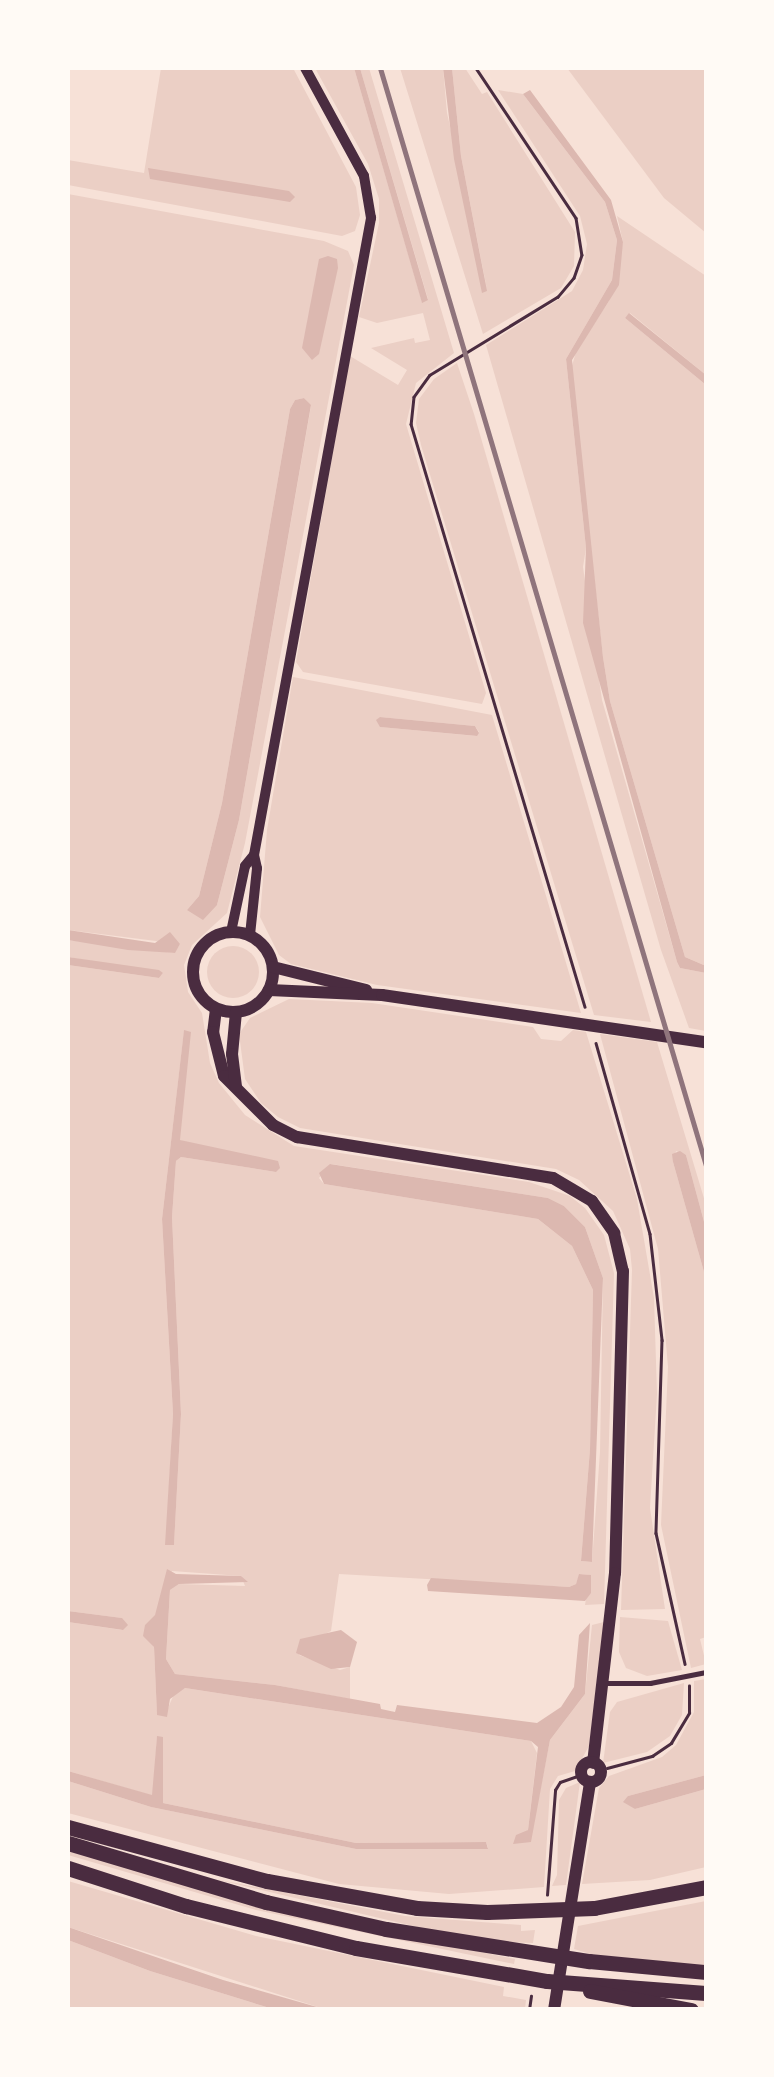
<!DOCTYPE html>
<html>
<head>
<meta charset="utf-8">
<style>
	body { margin:0 }
	#map { position:relative; width:774px; height:2077px; overflow:hidden; background:#f7e1d7; font-family:Commissioner,sans-serif }
	div>[style] { position:absolute }
	[style*='--x'] { left:calc(var(--x)*1px); top:calc(var(--y)*1px); width:calc(var(--w)*1px); rotate:calc(var(--a)*1deg) }
	.green>* { inset:0; background:#ebcfc5 }
	.round { border-radius:50% }
	.water>* { inset:0; background:#dcb8b0 }
	.path>* { height:2.5px; margin:-1.25px; padding:0 1.25px; transform-origin:1.25px; border-radius:1.25px; background:#4a2c40 }
	.service>* { height:5px; margin:-2.5px; padding:0 2.5px; transform-origin:2.5px; border-radius:2.5px; background:#4a2c40 }
	.minor>* { height:10px; margin:-5px; padding:0 5px; transform-origin:5px; border-radius:5px; background:#4a2c40 }
	.tertiary>* { height:12px; margin:-6px; padding:0 6px; transform-origin:6px; border-radius:6px; background:#4a2c40 }
	.tertiary>.ring { margin:-6px; padding:0; box-sizing:content-box; background:none; border:12px solid #4a2c40; border-radius:50% }
	.trunk>* { height:15px; margin:-7.5px; padding:0 7.5px; transform-origin:7.5px; border-radius:7.5px; background:#4a2c40 }
	.rail>* { height:5px; margin:-2.5px; padding:0 2.5px; transform-origin:2.5px; border-radius:2.5px; background:#8f747c }
	span { translate:-50% -50%; white-space:nowrap; text-align:center; line-height:1.15; -webkit-text-stroke:9px #fffaf5; paint-order:stroke }
	.frame { position:absolute; inset:0; border:70px solid #fffaf5; pointer-events:none }
</style>
</head>
<body>
<div id="map">
	<div class="green">
		<i style="clip-path:polygon(161px 68px,293px 68px,356px 187px,360px 215px,355px 231px,342px 236px,68px 185px,68px 160px,144px 173px)"></i>
		<i style="clip-path:polygon(315px 68px,354px 68px,422px 302px,428px 299px,360px 68px,369px 68px,454px 353px,416px 383px,406px 424px,486px 693px,482px 704px,303px 672px,296px 662px,350px 356px,398px 385px,407px 370px,371px 348px,414px 338px,415px 343px,430px 340px,423px 313px,377px 323px,359px 317px,379px 223px,379px 199px,368px 164px)"></i>
		<i style="clip-path:polygon(400px 68px,443px 68px,447px 113px,487px 290px,461px 156px,452px 68px,465px 68px,482px 94px,487px 92px,575px 232px,574px 266px,561px 288px,483px 334px)"></i>
		<i style="clip-path:polygon(567px 68px,706px 68px,706px 233px,664px 198px)"></i>
		<i style="clip-path:polygon(498px 90px,523px 94px,605px 202px,617px 240px,612px 280px,566px 359px,586px 548px,583px 567px,602px 700px,677px 962px,680px 968px,706px 973px,706px 1031px,689px 1028px,661px 950px,486px 345px,572px 291px,583px 270px,587px 244px,580px 216px)"></i>
		<i style="clip-path:polygon(evenodd,68px 194px,324px 241px,348px 251px,354px 265px,245px 843px,227px 913px,192px 945px,184px 965px,188px 992px,202px 1013px,210px 1063px,219px 1083px,245px 1115px,294px 1146px,529px 1182px,570px 1196px,585px 1208px,604px 1235px,614px 1273px,604px 1604px,585px 1605px,590px 1575px,580px 1574px,576px 1584px,569px 1587px,339px 1574px,331px 1631px,315px 1639px,305px 1639px,299px 1655px,340px 1670px,350px 1667px,350px 1699px,275px 1685px,175px 1674px,166px 1659px,170px 1590px,179px 1584px,245px 1586px,241px 1576px,172px 1571px,147px 1637px,154px 1647px,157px 1714px,168px 1708px,174px 1694px,185px 1688px,531px 1741px,537px 1753px,528px 1830px,523px 1834px,530px 1842px,550px 1740px,585px 1694px,592px 1625px,604px 1622px,589px 1746px,575px 1771px,558px 1776px,550px 1789px,544px 1887px,449px 1894px,339px 1884px,68px 1813px,68px 1781px,151px 1807px,356px 1849px,488px 1848px,486px 1842px,356px 1843px,163px 1803px,163px 1737px,157px 1737px,153px 1796px,68px 1771px,68px 1622px,122px 1630px,122px 1618px,68px 1611px,68px 965px,159px 978px,163px 973px,68px 957px,68px 940px,174px 953px,180px 944px,68px 930px,68px 194px,304px 398px,311px 406px,239px 820px,217px 905px,187px 910px,199px 896px,222px 803px,290px 409px,295px 400px,304px 398px,68px 194px,184px 1031px,179px 1140px,276px 1172px,181px 1157px,176px 1161px,172px 1217px,181px 1414px,174px 1544px,166px 1545px,173px 1414px,162px 1219px,184px 1031px,68px 194px,331px 1164px,548px 1198px,564px 1206px,585px 1227px,603px 1278px,600px 1452px,592px 1562px,581px 1561px,590px 1449px,593px 1290px,572px 1246px,538px 1219px,324px 1184px,319px 1178px,331px 1164px)"></i>
		<i style="clip-path:polygon(617px 216px,706px 276px,706px 375px,630px 313px,625px 318px,706px 385px,706px 966px,685px 957px,610px 701px,603px 657px,571px 369px,576px 352px,609px 301px,623px 242px)"></i>
		<i style="clip-path:polygon(457px 363px,474px 414px,651px 1022px,594px 1015px,421px 445px,416px 423px,419px 399px,434px 379px)"></i>
		<i style="clip-path:polygon(evenodd,293px 677px,492px 715px,581px 1013px,377px 985px,291px 964px,279px 955px,260px 917px,267px 830px,293px 677px,380px 717px,475px 726px,479px 732px,476px 736px,380px 727px,380px 717px)"></i>
		<i class="round" style="left:207px;top:946px;width:52px;height:52px"></i>
		<i style="clip-path:polygon(289px 999px,372px 1003px,533px 1027px,541px 1039px,561px 1041px,573px 1030px,586px 1032px,637px 1199px,654px 1298px,657px 1394px,650px 1508px,665px 1609px,621px 1610px,632px 1270px,630px 1249px,613px 1211px,579px 1180px,556px 1169px,300px 1128px,278px 1117px,261px 1103px,245px 1079px,239px 1034px,250px 1018px)"></i>
		<i style="clip-path:polygon(600px 1034px,657px 1042px,706px 1205px,706px 1229px,686px 1155px,676px 1151px,673px 1162px,706px 1279px,706px 1637px,700px 1639px,706px 1664px,691px 1668px,661px 1525px,668px 1367px,658px 1249px)"></i>
		<i style="clip-path:polygon(620px 1617px,668px 1621px,682px 1670px,647px 1676px,626px 1668px,619px 1652px)"></i>
		<i style="clip-path:polygon(706px 1679px,706px 1775px,628px 1796px,635px 1809px,706px 1789px,706px 1867px,650px 1880px,582px 1884px,599px 1788px,609px 1776px,662px 1757px,676px 1745px,694px 1712px,694px 1681px)"></i>
		<i style="clip-path:polygon(684px 1683px,682px 1715px,670px 1736px,647px 1752px,603px 1763px,610px 1712px,617px 1702px)"></i>
		<i style="clip-path:polygon(580px 1782px,566px 1885px,552px 1886px,557px 1875px,559px 1800px,566px 1788px)"></i>
		<i style="clip-path:polygon(68px 1849px,257px 1906px,515px 1959px,514px 1964px,256px 1910px,68px 1855px)"></i>
		<i style="clip-path:polygon(215px 1879px,405px 1916px,521px 1925px,521px 1931px,535px 1930px,533px 1943px,496px 1942px,430px 1930px)"></i>
		<i style="clip-path:polygon(68px 1881px,256px 1936px,504px 1987px,503px 1996px,526px 2000px,525px 2009px,324px 2009px,68px 1927px)"></i>
		<i style="clip-path:polygon(706px 1901px,706px 1967px,597px 1956px,574px 1949px,578px 1926px)"></i>
		<i style="clip-path:polygon(68px 1940px,150px 1971px,273px 2009px,68px 2009px)"></i>
	</div>
	<div class="water">
		<i style="clip-path:polygon(354px 68px,360px 68px,428px 300px,422px 303px)"></i>
		<i style="clip-path:polygon(443px 68px,452px 68px,461px 156px,487px 291px,482px 293px,454px 159px)"></i>
		<i style="clip-path:polygon(530px 90px,611px 200px,623px 242px,619px 285px,572px 360px,603px 657px,610px 701px,685px 957px,706px 966px,706px 973px,680px 968px,677px 962px,583px 623px,586px 548px,566px 359px,612px 280px,617px 240px,605px 202px,523px 94px)"></i>
		<i style="clip-path:polygon(148px 168px,289px 191px,295px 197px,290px 202px,150px 179px)"></i>
		<i style="clip-path:polygon(328px 256px,337px 259px,338px 268px,319px 354px,312px 360px,302px 348px,319px 259px)"></i>
		<i style="clip-path:polygon(629px 313px,706px 375px,706px 385px,625px 318px)"></i>
		<i style="clip-path:polygon(304px 398px,311px 405px,239px 820px,217px 905px,203px 920px,187px 910px,199px 896px,222px 803px,290px 409px,295px 400px)"></i>
		<i style="clip-path:polygon(380px 717px,475px 726px,479px 733px,477px 736px,380px 727px,376px 720px)"></i>
		<i style="clip-path:polygon(68px 930px,155px 943px,170px 932px,180px 944px,175px 953px,128px 950px,68px 940px)"></i>
		<i style="clip-path:polygon(68px 957px,159px 970px,163px 973px,159px 978px,68px 965px)"></i>
		<i style="clip-path:polygon(184px 1030px,191px 1032px,180px 1140px,278px 1161px,280px 1168px,276px 1172px,181px 1157px,176px 1161px,172px 1217px,181px 1414px,174px 1545px,165px 1545px,173px 1414px,162px 1219px)"></i>
		<i style="clip-path:polygon(680px 1151px,686px 1155px,706px 1229px,706px 1279px,673px 1162px,672px 1154px)"></i>
		<i style="clip-path:polygon(330px 1164px,548px 1198px,564px 1206px,585px 1227px,603px 1278px,592px 1562px,581px 1561px,590px 1449px,593px 1290px,572px 1246px,538px 1219px,324px 1184px,319px 1173px)"></i>
		<i style="clip-path:polygon(167px 1569px,176px 1574px,241px 1576px,248px 1582px,179px 1584px,170px 1590px,166px 1659px,175px 1674px,275px 1685px,380px 1704px,381px 1709px,395px 1712px,397px 1705px,537px 1723px,561px 1707px,574px 1687px,579px 1635px,590px 1623px,585px 1694px,550px 1740px,531px 1842px,513px 1844px,516px 1835px,528px 1830px,538px 1747px,531px 1741px,185px 1688px,170px 1699px,167px 1717px,157px 1715px,154px 1647px,143px 1636px,145px 1625px,155px 1615px)"></i>
		<i style="clip-path:polygon(579px 1574px,591px 1575px,591px 1593px,585px 1601px,428px 1591px,427px 1585px,431px 1578px,569px 1587px,576px 1584px)"></i>
		<i style="clip-path:polygon(68px 1611px,122px 1618px,128px 1625px,123px 1630px,68px 1622px)"></i>
		<i style="clip-path:polygon(341px 1630px,357px 1642px,350px 1667px,331px 1669px,296px 1653px,300px 1639px)"></i>
		<i style="clip-path:polygon(157px 1736px,163px 1737px,163px 1803px,356px 1843px,486px 1842px,488px 1849px,356px 1849px,151px 1807px,68px 1781px,68px 1771px,152px 1795px)"></i>
		<i style="clip-path:polygon(706px 1775px,706px 1789px,635px 1809px,623px 1802px,628px 1796px)"></i>
		<i style="clip-path:polygon(68px 1927px,223px 1980px,324px 2009px,273px 2009px,150px 1971px,68px 1940px)"></i>
	</div>
	<div class="path">
		<i style="--x:476;--y:68;--w:180;--a:56.3"></i>
		<i style="--x:576;--y:218;--w:37;--a:81"></i>
		<i style="--x:582;--y:255;--w:24;--a:109"></i>
		<i style="--x:574;--y:278;--w:25;--a:130"></i>
		<i style="--x:558;--y:297;--w:150;--a:148.6"></i>
		<i style="--x:430;--y:375;--w:27;--a:126"></i>
		<i style="--x:414;--y:397;--w:27;--a:96"></i>
		<i style="--x:411;--y:424;--w:608;--a:73.38"></i>
		<i style="--x:596;--y:1043;--w:198;--a:74.2"></i>
		<i style="--x:650;--y:1234;--w:107;--a:83.5"></i>
		<i style="--x:662;--y:1340;--w:193;--a:91.8"></i>
		<i style="--x:656;--y:1533;--w:134;--a:77.5"></i>
		<i style="--x:607;--y:1768;--w:47;--a:-14.9"></i>
		<i style="--x:652;--y:1756;--w:23;--a:-34"></i>
		<i style="--x:671;--y:1743;--w:35;--a:-59"></i>
		<i style="--x:689;--y:1713;--w:27;--a:-90"></i>
		<i style="--x:547;--y:1895;--w:105;--a:-85.6"></i>
		<i style="--x:555;--y:1790;--w:9;--a:-58"></i>
		<i style="--x:560;--y:1782;--w:18;--a:-19"></i>
		<i style="--x:529;--y:2010;--w:14;--a:-82"></i>
	</div>
	<div class="service">
		<i style="--x:606;--y:1683;--w:44;--a:0"></i>
		<i style="--x:650;--y:1683;--w:57;--a:-11.1"></i>
	</div>
	<div class="minor">
		<i style="--x:231;--y:932;--w:67;--a:-78"></i>
		<i style="--x:245;--y:866;--w:14;--a:-51"></i>
		<i style="--x:250;--y:935;--w:67;--a:-84"></i>
		<i style="--x:257;--y:868;--w:13;--a:-103"></i>
		<i style="--x:254;--y:855;--w:648;--a:-79.59"></i>
		<i style="--x:371;--y:218;--w:43;--a:-99.5"></i>
		<i style="--x:364;--y:176;--w:123;--a:-118.6"></i>
	</div>
	<div class="tertiary">
		<i class="ring" style="left:193px;top:932px;width:68px;height:68px"></i>
		<i style="--x:273;--y:967;--w:96;--a:13.9"></i>
		<i style="--x:269;--y:990;--w:113;--a:2.5"></i>
		<i style="--x:382;--y:995;--w:327;--a:8.3"></i>
		<i style="--x:216;--y:1009;--w:23;--a:97"></i>
		<i style="--x:213;--y:1032;--w:45;--a:76"></i>
		<i style="--x:224;--y:1076;--w:69;--a:45"></i>
		<i style="--x:273;--y:1125;--w:27;--a:27"></i>
		<i style="--x:297;--y:1137;--w:259;--a:9.1"></i>
		<i style="--x:553;--y:1178;--w:45;--a:30.5"></i>
		<i style="--x:592;--y:1201;--w:39;--a:55"></i>
		<i style="--x:614;--y:1233;--w:39;--a:77"></i>
		<i style="--x:623;--y:1271;--w:302;--a:91.5"></i>
		<i style="--x:615;--y:1573;--w:191;--a:96.6"></i>
		<i style="--x:236;--y:1012;--w:42;--a:95.4"></i>
		<i style="--x:232;--y:1054;--w:33;--a:83"></i>
		<i class="ring" style="left:581px;top:1762px;width:8px;height:8px"></i>
		<i style="--x:554;--y:2010;--w:231;--a:-81"></i>
	</div>
	<div class="trunk">
		<i style="--x:68;--y:1827;--w:206;--a:15.2"></i>
		<i style="--x:267;--y:1881;--w:152;--a:10.2"></i>
		<i style="--x:417;--y:1908;--w:70;--a:3.3"></i>
		<i style="--x:487;--y:1912;--w:107;--a:-2.1"></i>
		<i style="--x:594;--y:1908;--w:114;--a:-10.6"></i>
		<i style="--x:68;--y:1843;--w:207;--a:16.6"></i>
		<i style="--x:266;--y:1902;--w:123;--a:12.7"></i>
		<i style="--x:386;--y:1929;--w:206;--a:9"></i>
		<i style="--x:589;--y:1961;--w:118;--a:5.4"></i>
		<i style="--x:68;--y:1868;--w:124;--a:17.9"></i>
		<i style="--x:186;--y:1906;--w:175;--a:13.9"></i>
		<i style="--x:356;--y:1948;--w:194;--a:9.8"></i>
		<i style="--x:547;--y:1981;--w:159;--a:4.3"></i>
		<i style="--x:590;--y:1991;--w:103;--a:10.7"></i>
	</div>
	<div class="rail">
		<i style="--x:380;--y:68;--w:1145;--a:73.46"></i>
	</div>
	<div class="frame"></div>
</div>
</body>
</html>
